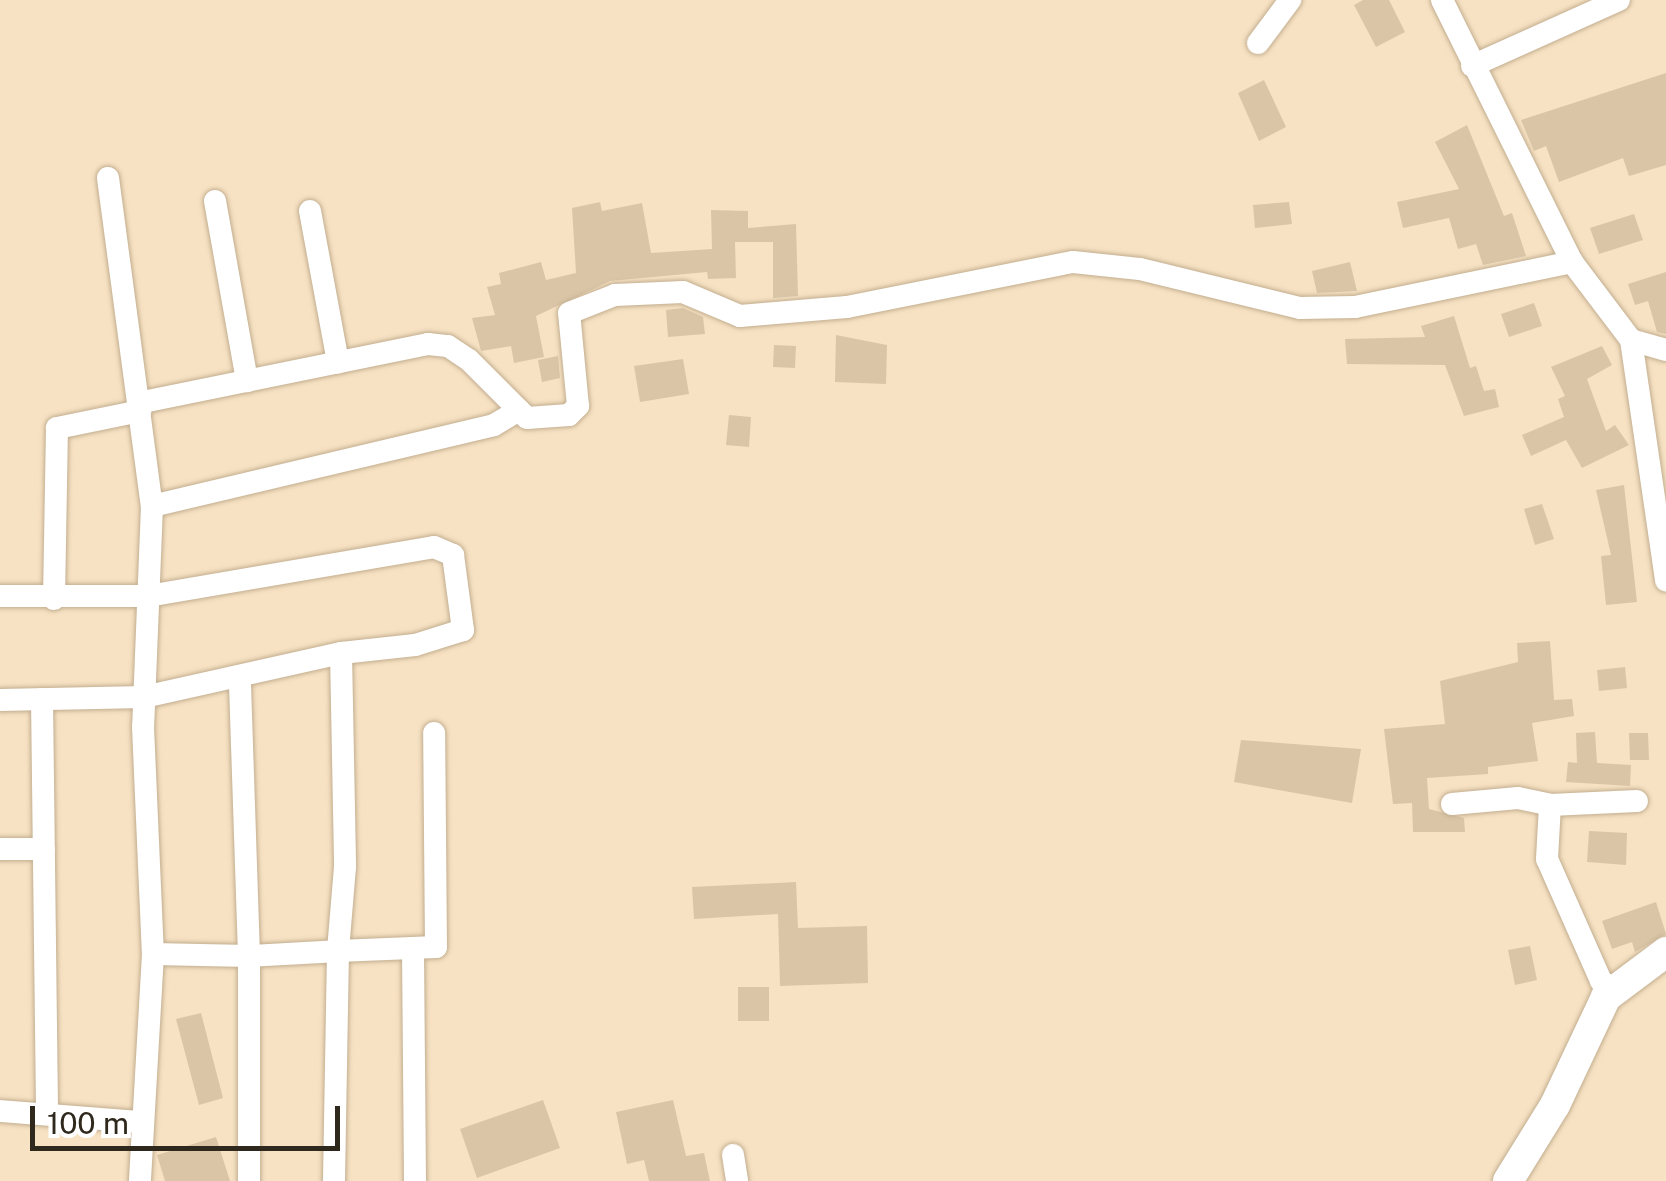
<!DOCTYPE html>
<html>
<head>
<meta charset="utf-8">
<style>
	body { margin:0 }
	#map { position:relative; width:1666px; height:1181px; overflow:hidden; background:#f7e2c3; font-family:"Public Sans",sans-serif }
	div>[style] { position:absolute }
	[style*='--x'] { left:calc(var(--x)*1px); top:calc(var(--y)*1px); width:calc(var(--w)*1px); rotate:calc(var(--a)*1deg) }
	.building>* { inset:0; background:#dac6a7 }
	.roads { filter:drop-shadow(0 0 2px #c2ae90) drop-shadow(0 0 2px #c2ae90) }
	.minor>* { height:22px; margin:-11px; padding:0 11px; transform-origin:11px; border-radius:11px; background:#fff }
	.tertiary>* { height:30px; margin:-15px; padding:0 15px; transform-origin:15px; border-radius:15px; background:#fff }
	span { translate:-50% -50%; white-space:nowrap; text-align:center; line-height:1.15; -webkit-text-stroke:8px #fff; paint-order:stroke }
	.scale { position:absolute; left:30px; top:1106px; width:310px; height:45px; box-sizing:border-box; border:5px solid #2f281c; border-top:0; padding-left:12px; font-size:30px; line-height:35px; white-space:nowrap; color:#2f281c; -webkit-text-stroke:8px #fff; paint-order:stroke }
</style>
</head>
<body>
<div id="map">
	<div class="building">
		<i style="clip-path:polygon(1363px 0,1389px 0,1405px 32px,1376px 47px,1354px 5px)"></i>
		<i style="clip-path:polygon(1666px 73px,1666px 165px,1629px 176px,1623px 158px,1559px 182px,1546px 146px,1534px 151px,1521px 120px)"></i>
		<i style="clip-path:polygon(1264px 80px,1286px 127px,1259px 141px,1238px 93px)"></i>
		<i style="clip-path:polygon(1467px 125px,1504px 216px,1512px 213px,1526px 256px,1483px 265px,1476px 244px,1458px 249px,1449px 218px,1403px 228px,1397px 202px,1459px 189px,1435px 142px)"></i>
		<i style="clip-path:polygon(600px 202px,602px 211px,642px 203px,651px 253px,712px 249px,711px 210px,748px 211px,748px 228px,796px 224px,798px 296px,773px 298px,773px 242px,735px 242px,736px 278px,708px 279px,707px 272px,610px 281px,536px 316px,544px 357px,514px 363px,511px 346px,481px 351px,472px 318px,495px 315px,487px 287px,501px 284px,499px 273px,541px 262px,546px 280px,576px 273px,572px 208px)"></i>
		<i style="clip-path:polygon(1289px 202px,1292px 224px,1255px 228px,1253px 205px)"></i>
		<i style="clip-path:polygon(1634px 214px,1643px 240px,1599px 254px,1590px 228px)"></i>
		<i style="clip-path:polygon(1350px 262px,1357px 291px,1317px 293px,1312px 271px)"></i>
		<i style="clip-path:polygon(1666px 272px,1666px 334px,1657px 332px,1648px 301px,1635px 305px,1628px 284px)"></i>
		<i style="clip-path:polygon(1534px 303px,1542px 326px,1509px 337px,1501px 314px)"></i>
		<i style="clip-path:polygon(683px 308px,703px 317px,705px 334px,668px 337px,666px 310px)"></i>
		<i style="clip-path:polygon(1454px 316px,1470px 368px,1476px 366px,1484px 391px,1495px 389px,1499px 407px,1464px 416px,1445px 365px,1347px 364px,1345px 339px,1425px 337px,1421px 326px)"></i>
		<i style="clip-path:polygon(836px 335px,887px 345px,886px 384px,835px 382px)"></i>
		<i style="clip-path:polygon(774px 345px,796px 346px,795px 368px,773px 367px)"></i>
		<i style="clip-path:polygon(1602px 346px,1612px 365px,1587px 379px,1606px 431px,1615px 425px,1629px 445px,1582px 468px,1566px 440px,1531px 456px,1522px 435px,1564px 417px,1558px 399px,1565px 396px,1551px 367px)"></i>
		<i style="clip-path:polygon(558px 356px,560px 378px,542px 382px,538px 360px)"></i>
		<i style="clip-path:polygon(683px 359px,689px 394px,640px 402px,634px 366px)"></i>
		<i style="clip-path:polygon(729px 415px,751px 417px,749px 447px,726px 445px)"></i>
		<i style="clip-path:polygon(1624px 485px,1637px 602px,1606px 605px,1601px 556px,1611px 555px,1596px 490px)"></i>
		<i style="clip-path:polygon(1542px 504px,1554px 539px,1535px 545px,1524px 509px)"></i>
		<i style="clip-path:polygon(1550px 641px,1554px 700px,1572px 699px,1574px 716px,1532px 723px,1538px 761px,1488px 767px,1488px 774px,1427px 778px,1429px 809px,1464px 818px,1465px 832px,1413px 832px,1412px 803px,1393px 804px,1384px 729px,1445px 724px,1440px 681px,1518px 662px,1517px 643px)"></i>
		<i style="clip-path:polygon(1625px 667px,1627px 688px,1599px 691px,1597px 670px)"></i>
		<i style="clip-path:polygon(1595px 732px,1597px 763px,1631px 765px,1630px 786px,1566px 782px,1568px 762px,1577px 763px,1576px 733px)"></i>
		<i style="clip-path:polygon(1629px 733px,1648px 733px,1649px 760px,1630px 760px)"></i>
		<i style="clip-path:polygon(1241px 740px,1361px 749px,1352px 803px,1234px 782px)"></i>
		<i style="clip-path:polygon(1589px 831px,1627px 833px,1626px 865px,1587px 862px)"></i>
		<i style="clip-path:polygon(796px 882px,798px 928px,867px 926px,868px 983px,780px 986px,778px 914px,694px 919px,692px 887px)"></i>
		<i style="clip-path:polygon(1656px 902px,1666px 934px,1635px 952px,1632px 942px,1612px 949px,1602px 921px)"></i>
		<i style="clip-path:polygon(1530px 946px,1537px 980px,1515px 985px,1508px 950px)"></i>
		<i style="clip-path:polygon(738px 987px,769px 987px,769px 1021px,738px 1021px)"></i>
		<i style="clip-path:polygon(201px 1013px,223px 1098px,199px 1105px,176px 1019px)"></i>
		<i style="clip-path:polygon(543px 1100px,560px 1148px,477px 1178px,460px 1129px)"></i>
		<i style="clip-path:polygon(673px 1100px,686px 1156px,704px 1153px,710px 1181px,649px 1181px,644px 1160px,627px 1164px,616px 1112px)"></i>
		<i style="clip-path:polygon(216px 1137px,230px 1181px,165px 1181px,157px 1155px)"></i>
	</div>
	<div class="roads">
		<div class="minor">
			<i style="--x:1442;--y:0;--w:292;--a:63.6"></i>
			<i style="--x:1572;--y:262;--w:98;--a:52.9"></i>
			<i style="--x:1631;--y:340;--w:36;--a:16"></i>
			<i style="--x:1258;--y:43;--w:54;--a:-53.3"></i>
			<i style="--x:1472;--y:66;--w:161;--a:-24.2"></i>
			<i style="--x:108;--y:178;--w:331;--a:82.4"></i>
			<i style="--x:152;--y:506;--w:221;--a:92.3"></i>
			<i style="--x:143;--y:727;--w:227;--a:87.5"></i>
			<i style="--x:153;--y:954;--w:227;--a:93.3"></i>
			<i style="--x:215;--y:201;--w:183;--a:79.9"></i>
			<i style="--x:310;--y:211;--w:154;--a:79.5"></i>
			<i style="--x:1631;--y:340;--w:243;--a:81.7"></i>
			<i style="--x:138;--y:403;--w:296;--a:-11.5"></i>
			<i style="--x:428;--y:344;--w:20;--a:6"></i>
			<i style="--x:448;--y:346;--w:25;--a:34"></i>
			<i style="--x:469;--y:360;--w:71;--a:45"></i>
			<i style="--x:152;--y:506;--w:351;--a:-13.3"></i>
			<i style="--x:494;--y:425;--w:29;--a:-31"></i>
			<i style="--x:519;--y:410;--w:11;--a:45"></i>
			<i style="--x:527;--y:418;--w:42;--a:-4.1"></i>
			<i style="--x:569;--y:415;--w:13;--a:-45"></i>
			<i style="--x:578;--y:406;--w:93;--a:-95.5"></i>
			<i style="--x:569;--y:313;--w:49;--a:-21.4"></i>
			<i style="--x:615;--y:295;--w:68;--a:-2.5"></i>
			<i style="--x:683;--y:292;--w:62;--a:22.8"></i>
			<i style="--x:740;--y:316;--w:107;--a:-4.8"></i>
			<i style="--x:847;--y:307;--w:230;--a:-11.3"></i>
			<i style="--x:1073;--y:262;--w:67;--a:6"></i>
			<i style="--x:1140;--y:269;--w:165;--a:13.7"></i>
			<i style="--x:1300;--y:308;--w:55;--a:-1"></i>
			<i style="--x:1355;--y:307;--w:222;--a:-11.7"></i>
			<i style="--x:0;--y:596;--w:148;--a:0"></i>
			<i style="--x:148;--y:596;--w:290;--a:-9.7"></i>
			<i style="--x:434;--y:547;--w:21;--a:23"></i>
			<i style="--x:453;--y:555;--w:76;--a:82.4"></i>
			<i style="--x:463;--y:630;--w:50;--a:162.6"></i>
			<i style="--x:415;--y:645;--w:74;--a:173.8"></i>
			<i style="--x:341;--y:653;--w:202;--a:167.4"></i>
			<i style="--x:144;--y:697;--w:144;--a:178.8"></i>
			<i style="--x:54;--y:599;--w:171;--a:-89"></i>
			<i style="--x:57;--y:428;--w:85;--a:-11.6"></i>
			<i style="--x:341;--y:653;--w:214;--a:88.9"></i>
			<i style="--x:345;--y:867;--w:84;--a:94.8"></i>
			<i style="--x:338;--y:951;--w:98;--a:-2.3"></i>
			<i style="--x:436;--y:947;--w:214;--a:-90.5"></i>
			<i style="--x:42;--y:699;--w:412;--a:89.3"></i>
			<i style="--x:1452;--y:804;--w:66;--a:-5.2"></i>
			<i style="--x:1518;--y:798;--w:33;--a:12"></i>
			<i style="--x:1550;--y:805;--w:54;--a:93.2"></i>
			<i style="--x:1547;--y:859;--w:133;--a:66.1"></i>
			<i style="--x:1601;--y:981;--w:14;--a:36"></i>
			<i style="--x:1550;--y:805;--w:87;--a:-2.6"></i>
			<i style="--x:0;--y:849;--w:44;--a:0"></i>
			<i style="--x:413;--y:951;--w:230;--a:89.5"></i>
			<i style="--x:153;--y:954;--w:96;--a:1.2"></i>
			<i style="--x:249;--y:956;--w:278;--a:-91.9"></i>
			<i style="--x:0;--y:1111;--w:141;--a:4.5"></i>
			<i style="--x:733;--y:1155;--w:26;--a:81"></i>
			<i style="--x:249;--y:1181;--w:225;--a:-90"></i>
			<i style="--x:249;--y:956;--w:89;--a:-3.2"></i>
			<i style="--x:338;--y:951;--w:230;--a:91"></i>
		</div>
		<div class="tertiary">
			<i style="--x:1508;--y:1181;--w:89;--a:-58.3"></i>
			<i style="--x:1555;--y:1105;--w:119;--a:-64.7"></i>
			<i style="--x:1606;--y:997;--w:75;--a:-36.9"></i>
		</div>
	</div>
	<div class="scale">100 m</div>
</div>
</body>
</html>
